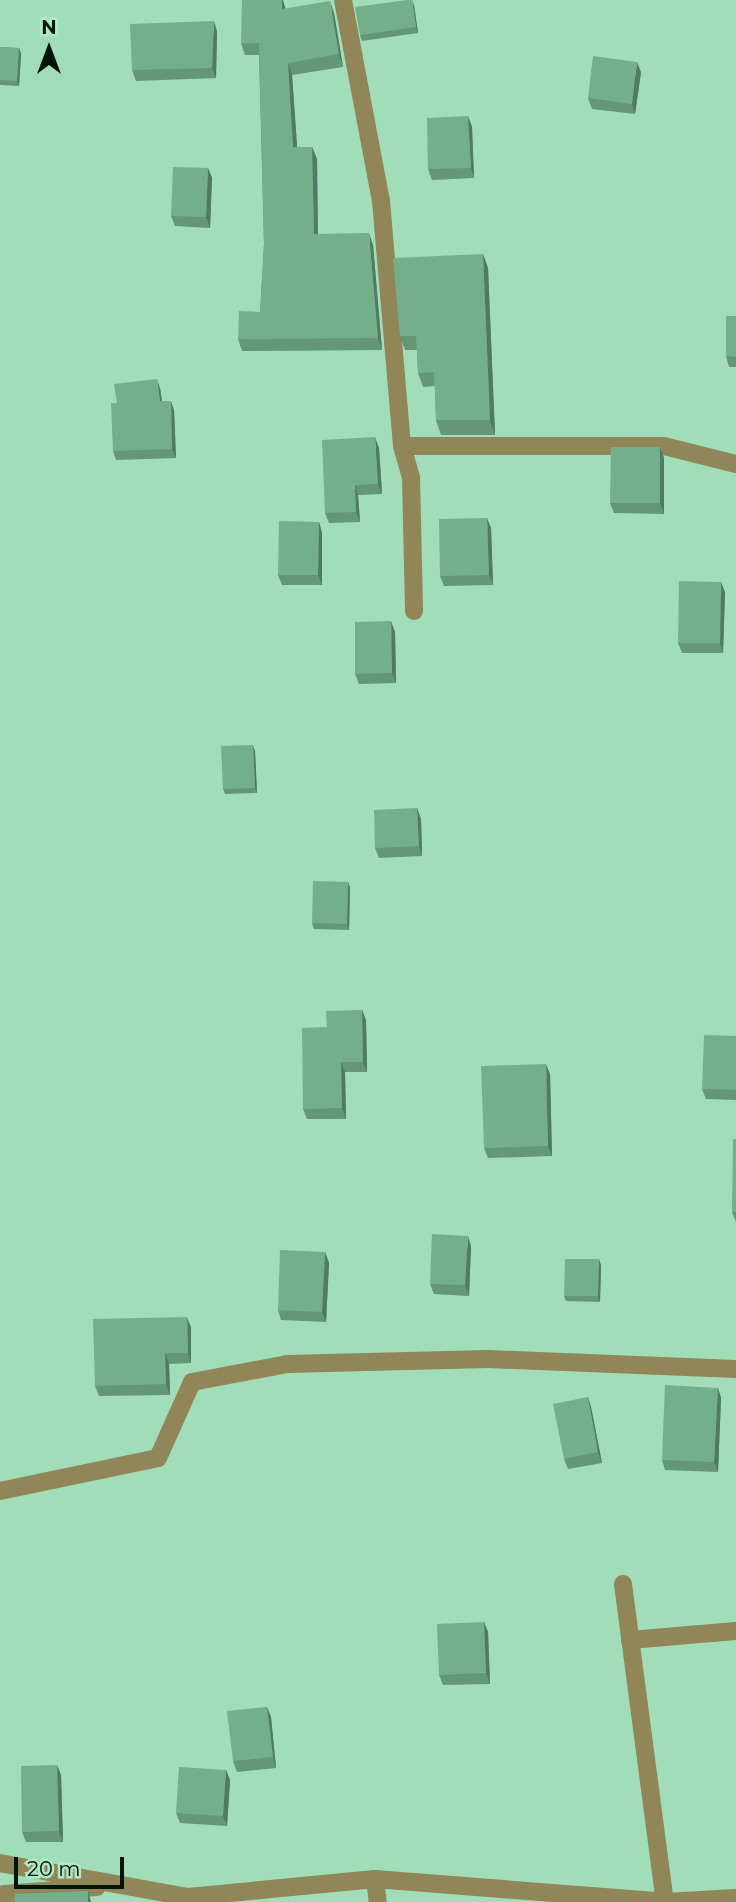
<!DOCTYPE html>
<html>
<head>
<meta charset="utf-8">
<style>
	body { margin:0 }
	#map { position:relative; width:736px; height:1902px; overflow:hidden; background:#a0ddb8; font-family:Montserrat,sans-serif }
	div>[style] { position:absolute }
	[style*='--x'] { left:calc(var(--x)*1px); top:calc(var(--y)*1px); width:calc(var(--w)*1px); rotate:calc(var(--a)*1deg) }
	.minor>* { height:18px; margin:-9px; padding:0 9px; transform-origin:9px; border-radius:9px; background:#908658 }
	.wall>* { inset:0; background:#649678 }
	.shaded-wall>* { inset:0; background:#517a62 }
	.building>* { inset:0; background:#74af8c }
	span { translate:-50% -50%; white-space:nowrap; text-align:center; line-height:1.15; -webkit-text-stroke:7px #adeac5; paint-order:stroke }
	.north { position:absolute; left:14px; top:14px; width:70px; height:70px; -webkit-text-stroke:5px #adeac5; paint-order:stroke; rotate:0deg; font-size:19px; font-weight:700; line-height:28px; text-align:center; color:#001408 }
	.north::after { content:''; display:block; margin:auto; width:24px; height:32px; background:#001408; clip-path:polygon(50% 0,100% 100%,50% 72%,0 100%) }
	.scale { position:absolute; left:14px; top:1857px; width:110px; height:32px; box-sizing:border-box; border:4px solid #001408; border-top:0; padding-left:9px; font-size:21px; line-height:24px; white-space:nowrap; color:#001408; -webkit-text-stroke:5px #adeac5; paint-order:stroke }
</style>
</head>
<body>
<div id="map">
	<div class="minor">
		<i style="--x:343;--y:0;--w:205;--a:79.3"></i>
		<i style="--x:381;--y:201;--w:246;--a:85.1"></i>
		<i style="--x:402;--y:446;--w:32;--a:74"></i>
		<i style="--x:411;--y:477;--w:134;--a:88.7"></i>
		<i style="--x:402;--y:446;--w:262;--a:0"></i>
		<i style="--x:664;--y:446;--w:74;--a:14"></i>
		<i style="--x:0;--y:1491;--w:161;--a:-11.8"></i>
		<i style="--x:158;--y:1458;--w:83;--a:-65.9"></i>
		<i style="--x:192;--y:1382;--w:97;--a:-10.7"></i>
		<i style="--x:287;--y:1364;--w:201;--a:-1.4"></i>
		<i style="--x:488;--y:1359;--w:248;--a:2.3"></i>
		<i style="--x:623;--y:1584;--w:321;--a:82.5"></i>
		<i style="--x:665;--y:1902;--w:71;--a:-3.2"></i>
		<i style="--x:630;--y:1640;--w:106;--a:-4.9"></i>
		<i style="--x:0;--y:1863;--w:191;--a:10.3"></i>
		<i style="--x:188;--y:1897;--w:188;--a:-5.5"></i>
		<i style="--x:375;--y:1879;--w:23;--a:83"></i>
		<i style="--x:375;--y:1879;--w:291;--a:4.5"></i>
		<i style="--x:2;--y:1902;--w:8;--a:-76"></i>
		<i style="--x:4;--y:1894;--w:93;--a:-4.3"></i>
	</div>
	<div class="wall">
		<i style="clip-path:polygon(414px 5px,418px 33px,362px 41px,360px 35px)"></i>
		<i style="clip-path:polygon(286px 9px,334px 13px,343px 67px,292px 75px,297px 147px,312px 147px,317px 159px,318px 234px,373px 245px,382px 350px,242px 351px,238px 339px,260px 312px,264px 244px,259px 55px,245px 55px,241px 43px)"></i>
		<i style="clip-path:polygon(217px 31px,216px 78px,136px 81px,132px 70px)"></i>
		<i style="clip-path:polygon(0 47px,19px 48px,21px 54px,19px 86px,0 85px)"></i>
		<i style="clip-path:polygon(641px 72px,635px 114px,592px 109px,588px 98px)"></i>
		<i style="clip-path:polygon(468px 116px,472px 127px,474px 178px,432px 180px,428px 169px)"></i>
		<i style="clip-path:polygon(208px 168px,212px 178px,210px 228px,175px 226px,171px 216px)"></i>
		<i style="clip-path:polygon(483px 254px,488px 268px,495px 435px,441px 435px,436px 420px,435px 386px,423px 387px,418px 373px,417px 350px,405px 350px,400px 336px)"></i>
		<i style="clip-path:polygon(736px 316px,736px 367px,729px 367px,726px 356px)"></i>
		<i style="clip-path:polygon(160px 388px,162px 401px,174px 410px,176px 458px,116px 460px,113px 451px,117px 403px)"></i>
		<i style="clip-path:polygon(660px 447px,664px 458px,664px 514px,614px 513px,610px 503px)"></i>
		<i style="clip-path:polygon(379px 448px,382px 494px,358px 495px,360px 522px,329px 523px,325px 513px)"></i>
		<i style="clip-path:polygon(319px 522px,322px 533px,322px 585px,282px 585px,278px 575px)"></i>
		<i style="clip-path:polygon(491px 528px,493px 585px,444px 586px,440px 576px)"></i>
		<i style="clip-path:polygon(725px 592px,723px 653px,682px 653px,678px 643px)"></i>
		<i style="clip-path:polygon(395px 632px,396px 683px,359px 684px,355px 674px)"></i>
		<i style="clip-path:polygon(255px 751px,257px 793px,225px 794px,223px 789px)"></i>
		<i style="clip-path:polygon(417px 808px,421px 819px,422px 856px,379px 858px,375px 848px)"></i>
		<i style="clip-path:polygon(350px 887px,349px 930px,314px 929px,312px 923px)"></i>
		<i style="clip-path:polygon(362px 1010px,366px 1020px,367px 1072px,345px 1072px,346px 1119px,307px 1119px,303px 1109px,327px 1027px)"></i>
		<i style="clip-path:polygon(736px 1036px,736px 1100px,706px 1099px,702px 1089px)"></i>
		<i style="clip-path:polygon(550px 1074px,552px 1156px,488px 1158px,484px 1148px)"></i>
		<i style="clip-path:polygon(736px 1139px,736px 1222px,732px 1212px)"></i>
		<i style="clip-path:polygon(471px 1246px,469px 1296px,434px 1294px,430px 1284px)"></i>
		<i style="clip-path:polygon(325px 1252px,329px 1263px,326px 1322px,281px 1320px,278px 1310px)"></i>
		<i style="clip-path:polygon(601px 1265px,600px 1302px,566px 1301px,564px 1296px)"></i>
		<i style="clip-path:polygon(191px 1327px,191px 1363px,169px 1364px,170px 1395px,99px 1396px,95px 1386px)"></i>
		<i style="clip-path:polygon(718px 1388px,721px 1398px,718px 1472px,665px 1470px,662px 1460px)"></i>
		<i style="clip-path:polygon(588px 1397px,591px 1407px,602px 1463px,568px 1469px,564px 1459px)"></i>
		<i style="clip-path:polygon(484px 1622px,488px 1632px,490px 1684px,443px 1685px,439px 1675px)"></i>
		<i style="clip-path:polygon(267px 1707px,271px 1717px,276px 1768px,237px 1772px,233px 1761px)"></i>
		<i style="clip-path:polygon(57px 1765px,61px 1775px,63px 1842px,26px 1842px,22px 1832px)"></i>
		<i style="clip-path:polygon(226px 1770px,230px 1780px,227px 1826px,180px 1823px,176px 1813px)"></i>
	</div>
	<div class="shaded-wall">
		<i style="clip-path:polygon(282px 0,283px 0,286px 10px,282px 9px)"></i>
		<i style="clip-path:polygon(412px 0,414px 5px,418px 33px,416px 27px)"></i>
		<i style="clip-path:polygon(330px 1px,334px 13px,343px 67px,339px 54px)"></i>
		<i style="clip-path:polygon(214px 21px,217px 31px,216px 78px,212px 68px)"></i>
		<i style="clip-path:polygon(19px 48px,21px 54px,19px 86px,17px 81px)"></i>
		<i style="clip-path:polygon(637px 62px,641px 72px,635px 114px,632px 104px)"></i>
		<i style="clip-path:polygon(288px 63px,292px 75px,298px 159px,293px 147px)"></i>
		<i style="clip-path:polygon(468px 116px,472px 127px,474px 178px,471px 168px)"></i>
		<i style="clip-path:polygon(312px 147px,317px 159px,318px 246px,314px 234px)"></i>
		<i style="clip-path:polygon(208px 168px,212px 178px,210px 228px,206px 217px)"></i>
		<i style="clip-path:polygon(369px 233px,373px 245px,382px 350px,378px 338px)"></i>
		<i style="clip-path:polygon(483px 254px,488px 268px,495px 435px,490px 420px)"></i>
		<i style="clip-path:polygon(157px 379px,160px 388px,163px 410px,160px 401px)"></i>
		<i style="clip-path:polygon(171px 401px,174px 410px,176px 458px,172px 449px)"></i>
		<i style="clip-path:polygon(375px 437px,379px 448px,382px 494px,378px 484px)"></i>
		<i style="clip-path:polygon(660px 447px,664px 458px,664px 514px,660px 503px)"></i>
		<i style="clip-path:polygon(355px 485px,358px 495px,360px 522px,356px 512px)"></i>
		<i style="clip-path:polygon(487px 518px,491px 528px,493px 585px,489px 575px)"></i>
		<i style="clip-path:polygon(319px 522px,322px 533px,322px 585px,318px 575px)"></i>
		<i style="clip-path:polygon(721px 582px,725px 592px,723px 653px,720px 643px)"></i>
		<i style="clip-path:polygon(391px 621px,395px 632px,396px 683px,392px 673px)"></i>
		<i style="clip-path:polygon(253px 745px,255px 751px,257px 793px,255px 788px)"></i>
		<i style="clip-path:polygon(417px 808px,421px 819px,422px 856px,419px 846px)"></i>
		<i style="clip-path:polygon(348px 882px,350px 887px,349px 930px,347px 924px)"></i>
		<i style="clip-path:polygon(362px 1010px,366px 1020px,367px 1072px,363px 1062px)"></i>
		<i style="clip-path:polygon(341px 1062px,345px 1072px,346px 1119px,342px 1108px)"></i>
		<i style="clip-path:polygon(546px 1064px,550px 1074px,552px 1156px,548px 1146px)"></i>
		<i style="clip-path:polygon(468px 1236px,471px 1246px,469px 1296px,465px 1285px)"></i>
		<i style="clip-path:polygon(325px 1252px,329px 1263px,326px 1322px,322px 1312px)"></i>
		<i style="clip-path:polygon(599px 1259px,601px 1265px,600px 1302px,598px 1296px)"></i>
		<i style="clip-path:polygon(187px 1317px,191px 1327px,191px 1363px,188px 1353px)"></i>
		<i style="clip-path:polygon(165px 1353px,169px 1364px,170px 1395px,166px 1384px)"></i>
		<i style="clip-path:polygon(718px 1388px,721px 1398px,718px 1472px,714px 1462px)"></i>
		<i style="clip-path:polygon(588px 1397px,591px 1407px,602px 1463px,598px 1452px)"></i>
		<i style="clip-path:polygon(484px 1622px,488px 1632px,490px 1684px,486px 1673px)"></i>
		<i style="clip-path:polygon(267px 1707px,271px 1717px,276px 1768px,273px 1757px)"></i>
		<i style="clip-path:polygon(57px 1765px,61px 1775px,63px 1842px,59px 1831px)"></i>
		<i style="clip-path:polygon(226px 1770px,230px 1780px,227px 1826px,223px 1816px)"></i>
		<i style="clip-path:polygon(88px 1891px,91px 1902px,88px 1902px)"></i>
	</div>
	<div class="building">
		<i style="clip-path:polygon(242px 0,282px 0,282px 9px,330px 1px,339px 54px,288px 63px,293px 147px,312px 147px,314px 234px,369px 233px,378px 338px,238px 339px,239px 311px,260px 312px,264px 244px,259px 43px,241px 43px)"></i>
		<i style="clip-path:polygon(407px 0,412px 0,416px 27px,360px 35px,355px 7px)"></i>
		<i style="clip-path:polygon(214px 21px,212px 68px,132px 70px,130px 24px)"></i>
		<i style="clip-path:polygon(0 47px,19px 48px,17px 81px,0 80px)"></i>
		<i style="clip-path:polygon(593px 56px,637px 62px,632px 104px,588px 98px)"></i>
		<i style="clip-path:polygon(468px 116px,471px 168px,428px 169px,427px 118px)"></i>
		<i style="clip-path:polygon(173px 167px,208px 168px,206px 217px,171px 216px)"></i>
		<i style="clip-path:polygon(483px 254px,490px 420px,436px 420px,434px 372px,418px 373px,416px 336px,400px 336px,393px 258px)"></i>
		<i style="clip-path:polygon(726px 316px,736px 316px,736px 357px,726px 356px)"></i>
		<i style="clip-path:polygon(157px 379px,160px 401px,171px 401px,172px 449px,113px 451px,111px 403px,117px 403px,114px 384px)"></i>
		<i style="clip-path:polygon(375px 437px,378px 484px,355px 485px,356px 512px,325px 513px,322px 440px)"></i>
		<i style="clip-path:polygon(611px 447px,660px 447px,660px 503px,610px 503px)"></i>
		<i style="clip-path:polygon(487px 518px,489px 575px,440px 576px,439px 519px)"></i>
		<i style="clip-path:polygon(279px 521px,319px 522px,318px 575px,278px 575px)"></i>
		<i style="clip-path:polygon(679px 581px,721px 582px,720px 643px,678px 643px)"></i>
		<i style="clip-path:polygon(391px 621px,392px 673px,355px 674px,355px 622px)"></i>
		<i style="clip-path:polygon(253px 745px,255px 788px,223px 789px,221px 746px)"></i>
		<i style="clip-path:polygon(417px 808px,419px 846px,375px 848px,374px 810px)"></i>
		<i style="clip-path:polygon(313px 881px,348px 882px,347px 924px,312px 923px)"></i>
		<i style="clip-path:polygon(362px 1010px,363px 1062px,341px 1062px,342px 1108px,303px 1109px,302px 1028px,327px 1027px,326px 1011px)"></i>
		<i style="clip-path:polygon(704px 1035px,736px 1036px,736px 1090px,702px 1089px)"></i>
		<i style="clip-path:polygon(546px 1064px,548px 1146px,484px 1148px,481px 1066px)"></i>
		<i style="clip-path:polygon(733px 1139px,736px 1139px,736px 1212px,732px 1212px)"></i>
		<i style="clip-path:polygon(432px 1234px,468px 1236px,465px 1285px,430px 1284px)"></i>
		<i style="clip-path:polygon(280px 1250px,325px 1252px,322px 1312px,278px 1310px)"></i>
		<i style="clip-path:polygon(565px 1259px,599px 1259px,598px 1296px,564px 1296px)"></i>
		<i style="clip-path:polygon(187px 1317px,188px 1353px,165px 1353px,166px 1384px,95px 1386px,93px 1319px)"></i>
		<i style="clip-path:polygon(665px 1385px,718px 1388px,714px 1462px,662px 1460px)"></i>
		<i style="clip-path:polygon(588px 1397px,598px 1452px,564px 1459px,553px 1404px)"></i>
		<i style="clip-path:polygon(484px 1622px,486px 1673px,439px 1675px,437px 1624px)"></i>
		<i style="clip-path:polygon(267px 1707px,273px 1757px,233px 1761px,227px 1711px)"></i>
		<i style="clip-path:polygon(57px 1765px,59px 1831px,22px 1832px,21px 1766px)"></i>
		<i style="clip-path:polygon(179px 1767px,226px 1770px,223px 1816px,176px 1813px)"></i>
		<i style="clip-path:polygon(88px 1891px,88px 1902px,15px 1902px,15px 1894px)"></i>
	</div>
	<div class="north">N</div>
	<div class="scale">20 m</div>
</div>
</body>
</html>
